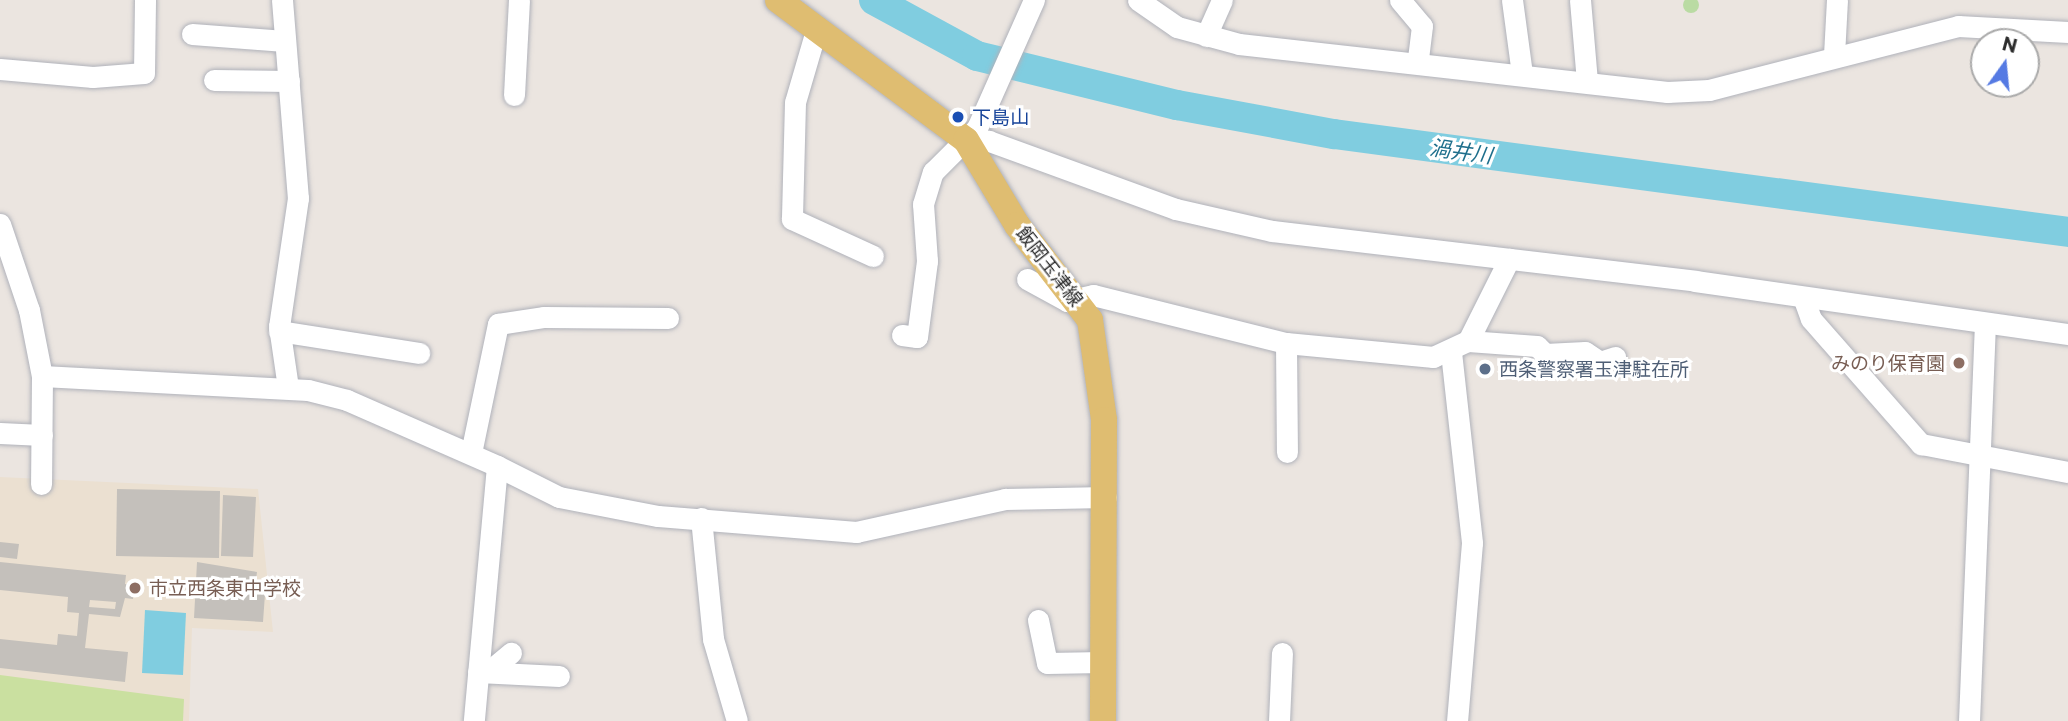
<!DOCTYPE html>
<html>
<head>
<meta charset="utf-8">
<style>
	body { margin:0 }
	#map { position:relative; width:2068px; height:721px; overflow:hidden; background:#ebe5e0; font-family:Commissioner,"Noto Sans JP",sans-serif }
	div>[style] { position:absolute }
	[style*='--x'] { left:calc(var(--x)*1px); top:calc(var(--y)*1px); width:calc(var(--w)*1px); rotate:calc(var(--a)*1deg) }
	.education>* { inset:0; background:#ebe0d1 }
	.green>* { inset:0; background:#badba3 }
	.round { border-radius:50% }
	.pitch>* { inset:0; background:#cae0a0 }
	.water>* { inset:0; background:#80cde0 }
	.river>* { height:30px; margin:-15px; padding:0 15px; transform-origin:15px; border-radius:15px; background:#80cde0 }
	.building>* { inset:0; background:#c4c0bb }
	.roads { filter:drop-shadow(0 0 2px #b0b2ba) drop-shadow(0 0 2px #b0b2ba) }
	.minor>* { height:21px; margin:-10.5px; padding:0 10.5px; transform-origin:10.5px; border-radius:10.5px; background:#fff }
	.major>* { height:26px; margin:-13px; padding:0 13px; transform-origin:13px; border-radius:13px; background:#dfbd71 }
	.dots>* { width:19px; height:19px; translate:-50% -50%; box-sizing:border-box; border:4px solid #fff; border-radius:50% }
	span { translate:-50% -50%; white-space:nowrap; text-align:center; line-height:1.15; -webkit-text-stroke:6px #fff; paint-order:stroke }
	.transit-label { font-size:19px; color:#164399 }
	.left { translate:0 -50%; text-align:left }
	.street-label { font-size:19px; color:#2b2b2b }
	.education-label { font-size:19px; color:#785e54 }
	.right { translate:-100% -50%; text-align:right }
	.service-label { font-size:19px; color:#4e5e75 }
	.water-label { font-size:21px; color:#1f6f8c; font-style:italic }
	.north { position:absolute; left:1970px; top:28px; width:70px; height:70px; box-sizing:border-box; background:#fff; border:2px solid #aaa; border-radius:50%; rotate:15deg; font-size:19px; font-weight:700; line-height:28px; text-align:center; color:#2b2b2b }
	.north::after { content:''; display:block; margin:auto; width:24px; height:32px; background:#557ae3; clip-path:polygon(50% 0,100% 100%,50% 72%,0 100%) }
</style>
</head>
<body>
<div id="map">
	<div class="education">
		<i style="clip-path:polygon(0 477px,258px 489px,273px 632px,192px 628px,189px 721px,0 721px)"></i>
	</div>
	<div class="green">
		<i class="round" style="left:1683px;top:-3px;width:16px;height:16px"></i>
	</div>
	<div class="pitch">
		<i style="clip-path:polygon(0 675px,184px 699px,183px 721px,0 721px)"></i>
	</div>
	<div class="water">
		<i style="clip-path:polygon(145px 610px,186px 613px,183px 675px,142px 673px)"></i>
	</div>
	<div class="river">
		<i style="--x:874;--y:0;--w:117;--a:28.5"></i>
		<i style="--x:977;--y:56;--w:206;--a:13.8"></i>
		<i style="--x:1177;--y:105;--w:160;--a:10.5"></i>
		<i style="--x:1334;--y:134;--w:741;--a:7.6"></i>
	</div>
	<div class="building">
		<i style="clip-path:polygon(117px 489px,220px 491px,219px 558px,116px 556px)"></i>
		<i style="clip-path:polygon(223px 495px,256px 497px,253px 557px,221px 556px)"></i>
		<i style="clip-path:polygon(0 542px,19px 544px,17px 559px,0 557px)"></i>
		<i style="clip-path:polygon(evenodd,0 562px,126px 575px,125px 584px,134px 585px,133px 599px,125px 598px,120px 617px,89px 614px,85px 648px,128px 652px,125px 682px,0 668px,0 639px,57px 645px,58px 634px,77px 636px,79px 613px,67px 612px,68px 597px,0 590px,0 562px,90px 600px,116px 602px,115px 609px,89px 607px,90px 600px)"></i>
		<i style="clip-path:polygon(197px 562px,257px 572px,256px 580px,266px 580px,263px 622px,194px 618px)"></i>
	</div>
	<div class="roads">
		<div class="minor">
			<i style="--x:282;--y:0;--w:199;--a:85.4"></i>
			<i style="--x:298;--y:198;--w:129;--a:98.4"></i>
			<i style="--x:279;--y:326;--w:63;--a:81.7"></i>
			<i style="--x:1138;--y:0;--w:47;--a:34.7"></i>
			<i style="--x:1177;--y:27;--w:64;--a:15.3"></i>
			<i style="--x:1239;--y:44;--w:431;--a:6.4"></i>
			<i style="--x:1667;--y:92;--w:42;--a:-2.7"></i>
			<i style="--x:1709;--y:90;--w:257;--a:-14.4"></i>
			<i style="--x:1958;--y:26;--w:110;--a:3.1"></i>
			<i style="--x:1400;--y:0;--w:34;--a:50"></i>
			<i style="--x:1422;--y:26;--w:34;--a:97"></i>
			<i style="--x:1512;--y:0;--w:75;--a:82.3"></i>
			<i style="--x:1580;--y:0;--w:82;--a:85.1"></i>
			<i style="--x:817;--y:27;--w:78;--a:106.3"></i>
			<i style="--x:795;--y:102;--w:117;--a:91.5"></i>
			<i style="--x:792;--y:219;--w:89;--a:24.6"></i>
			<i style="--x:192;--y:34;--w:93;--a:4.3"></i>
			<i style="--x:1206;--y:36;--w:39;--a:-66"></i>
			<i style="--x:1834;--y:55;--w:55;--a:-86.9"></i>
			<i style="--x:0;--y:69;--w:93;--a:4.9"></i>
			<i style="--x:93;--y:77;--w:51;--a:-4.5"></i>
			<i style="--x:144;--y:73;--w:73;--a:-89.2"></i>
			<i style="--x:214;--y:80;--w:75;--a:0.8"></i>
			<i style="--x:514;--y:95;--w:95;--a:-87"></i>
			<i style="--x:966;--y:140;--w:23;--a:2"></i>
			<i style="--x:989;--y:141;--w:199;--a:20"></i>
			<i style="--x:1176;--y:209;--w:98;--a:12.9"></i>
			<i style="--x:1272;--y:231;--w:426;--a:6.7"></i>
			<i style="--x:1695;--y:281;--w:377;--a:8.1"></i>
			<i style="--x:0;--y:224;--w:91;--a:71.4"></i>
			<i style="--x:29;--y:310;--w:67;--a:78.9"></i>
			<i style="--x:42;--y:376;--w:108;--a:90.5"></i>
			<i style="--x:1027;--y:279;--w:46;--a:28.8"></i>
			<i style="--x:1067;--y:301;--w:27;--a:-13"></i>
			<i style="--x:1093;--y:295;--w:199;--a:14"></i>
			<i style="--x:1286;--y:343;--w:148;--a:5.4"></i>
			<i style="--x:1433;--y:357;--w:38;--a:-25"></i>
			<i style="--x:1468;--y:341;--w:92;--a:-63.4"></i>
			<i style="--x:1803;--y:297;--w:23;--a:70"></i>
			<i style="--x:1811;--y:319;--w:167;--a:48.7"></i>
			<i style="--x:1921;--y:444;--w:150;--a:10.8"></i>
			<i style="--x:279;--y:331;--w:142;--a:8.9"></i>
			<i style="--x:902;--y:335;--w:15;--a:8"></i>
			<i style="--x:917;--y:337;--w:77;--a:-82.5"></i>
			<i style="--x:927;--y:261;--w:57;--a:-94"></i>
			<i style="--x:923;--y:204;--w:34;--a:-73"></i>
			<i style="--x:933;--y:172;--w:62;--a:-45"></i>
			<i style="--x:977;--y:128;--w:140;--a:-66"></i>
			<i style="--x:1468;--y:341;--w:69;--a:4.1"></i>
			<i style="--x:1537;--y:346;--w:11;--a:45"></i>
			<i style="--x:1545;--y:354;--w:40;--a:-2.9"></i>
			<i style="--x:1585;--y:352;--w:18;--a:34"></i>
			<i style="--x:1600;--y:362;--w:16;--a:-18"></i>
			<i style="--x:1286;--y:343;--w:109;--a:89.5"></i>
			<i style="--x:1451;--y:352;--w:192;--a:83.7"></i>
			<i style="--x:1472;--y:543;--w:179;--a:94.8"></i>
			<i style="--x:42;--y:376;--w:266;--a:3"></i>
			<i style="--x:308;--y:390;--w:40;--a:14.4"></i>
			<i style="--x:347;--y:400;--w:164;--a:23.7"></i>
			<i style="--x:497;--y:466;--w:256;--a:95.2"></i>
			<i style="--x:0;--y:433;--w:42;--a:2.7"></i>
			<i style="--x:471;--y:453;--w:132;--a:-78.2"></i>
			<i style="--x:498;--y:324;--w:47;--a:-8.7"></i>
			<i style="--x:544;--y:317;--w:124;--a:0.5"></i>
			<i style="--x:497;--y:466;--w:69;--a:26.6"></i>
			<i style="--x:559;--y:497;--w:101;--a:10.9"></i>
			<i style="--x:658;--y:516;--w:199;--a:4.6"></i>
			<i style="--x:856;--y:532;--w:153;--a:-12.5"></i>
			<i style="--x:1005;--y:499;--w:101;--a:-1.1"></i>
			<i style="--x:701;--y:518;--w:122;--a:84.3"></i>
			<i style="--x:713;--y:639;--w:85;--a:73.7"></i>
			<i style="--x:1038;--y:620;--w:44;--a:78.2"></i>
			<i style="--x:1047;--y:663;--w:56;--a:-1"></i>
			<i style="--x:478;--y:672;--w:81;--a:2.8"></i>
			<i style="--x:488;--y:672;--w:30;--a:-40"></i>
			<i style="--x:1279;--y:721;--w:68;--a:-87.5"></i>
			<i style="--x:1969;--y:721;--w:398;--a:-87.7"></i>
		</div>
		<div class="major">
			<i style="--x:778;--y:0;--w:234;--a:36.7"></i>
			<i style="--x:966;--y:140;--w:99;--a:59"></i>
			<i style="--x:1017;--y:225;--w:120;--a:52.5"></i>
			<i style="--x:1090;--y:320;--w:101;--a:82"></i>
			<i style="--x:1104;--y:420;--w:301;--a:90.2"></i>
		</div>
	</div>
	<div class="dots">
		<i style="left:958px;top:117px;background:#1a4fb4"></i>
		<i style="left:1959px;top:363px;background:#8d6e63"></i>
		<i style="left:1485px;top:369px;background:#5c6f8a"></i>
		<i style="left:135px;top:588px;background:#8d6e63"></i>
	</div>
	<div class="transit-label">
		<span class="left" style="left:972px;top:117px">下島山</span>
	</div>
	<div class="street-label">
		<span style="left:1050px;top:266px;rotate:52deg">飯岡玉津線</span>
	</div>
	<div class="education-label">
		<span class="right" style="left:1945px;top:363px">みのり保育園</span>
		<span class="left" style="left:149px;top:588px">市立西条東中学校</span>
	</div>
	<div class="service-label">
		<span class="left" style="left:1499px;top:369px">西条警察署玉津駐在所</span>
	</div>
	<div class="water-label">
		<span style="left:1461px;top:151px;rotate:8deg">渦井川</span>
	</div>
	<div class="north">N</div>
</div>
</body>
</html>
